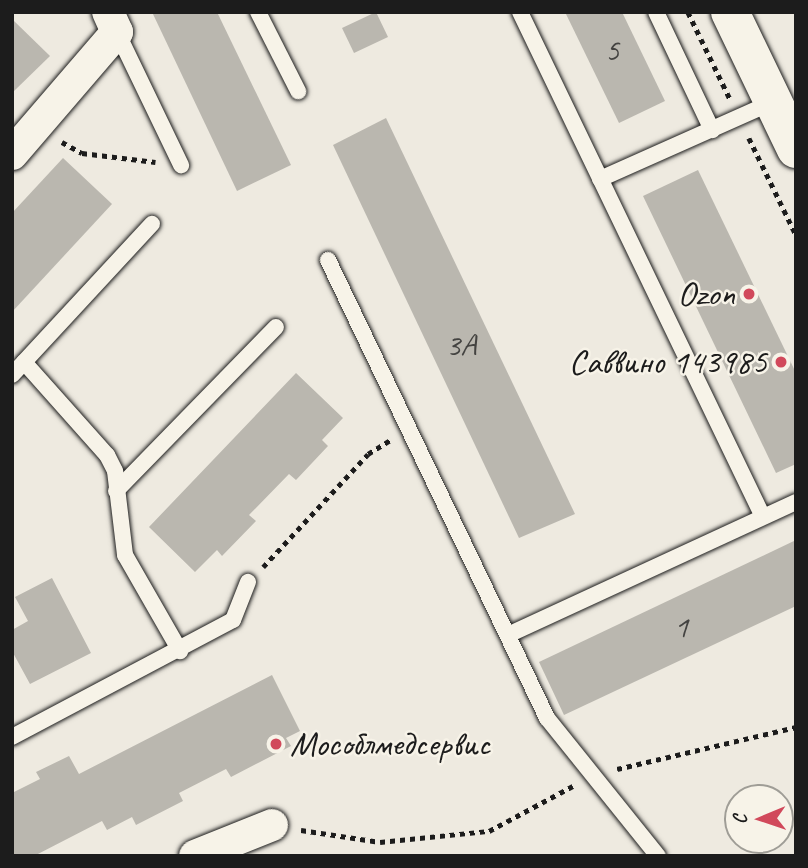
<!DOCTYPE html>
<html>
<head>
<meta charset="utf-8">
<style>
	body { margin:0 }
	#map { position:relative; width:808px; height:868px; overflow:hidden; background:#eeeae0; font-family:Caveat,sans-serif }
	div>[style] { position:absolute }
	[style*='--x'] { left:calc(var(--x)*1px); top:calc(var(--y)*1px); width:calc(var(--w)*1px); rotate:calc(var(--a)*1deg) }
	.building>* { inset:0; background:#bab7af }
	.path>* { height:4.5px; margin-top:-2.25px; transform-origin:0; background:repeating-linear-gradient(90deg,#1c1c1c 0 5px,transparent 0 10px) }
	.roads { filter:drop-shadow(0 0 2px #1c1c1c) drop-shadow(0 0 2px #1c1c1c) }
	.lane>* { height:16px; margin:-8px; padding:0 8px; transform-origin:8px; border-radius:8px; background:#f7f3e8 }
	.street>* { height:32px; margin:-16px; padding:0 16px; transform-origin:16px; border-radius:16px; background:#f7f3e8 }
	.secondary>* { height:38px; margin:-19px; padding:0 19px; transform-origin:19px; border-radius:19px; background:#f7f3e8 }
	.dots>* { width:19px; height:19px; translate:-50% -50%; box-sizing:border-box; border:4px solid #f7f3e8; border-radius:50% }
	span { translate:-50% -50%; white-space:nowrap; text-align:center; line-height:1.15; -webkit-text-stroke:5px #f7f3e8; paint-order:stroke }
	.number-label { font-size:32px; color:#444341 }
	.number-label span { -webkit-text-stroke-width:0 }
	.poi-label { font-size:35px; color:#1c1c1c }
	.right { translate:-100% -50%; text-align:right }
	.left { translate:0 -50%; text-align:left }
	.frame { position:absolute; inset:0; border:14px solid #1c1c1c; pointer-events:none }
	.north { position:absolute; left:724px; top:784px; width:70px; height:70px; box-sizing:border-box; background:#f7f3e8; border:2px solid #9f9d96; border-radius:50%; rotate:268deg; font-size:19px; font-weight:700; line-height:28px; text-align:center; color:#1c1c1c }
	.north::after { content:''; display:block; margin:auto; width:24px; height:32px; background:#d1495b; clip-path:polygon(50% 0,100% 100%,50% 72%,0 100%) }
</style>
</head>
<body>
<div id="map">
	<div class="building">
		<i style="clip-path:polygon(152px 12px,217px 12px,291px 165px,237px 191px)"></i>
		<i style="clip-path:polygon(376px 12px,388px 37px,354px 53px,342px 28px)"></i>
		<i style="clip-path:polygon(565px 12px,622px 12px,665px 101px,619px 123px)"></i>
		<i style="clip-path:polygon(12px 19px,50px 56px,12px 93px)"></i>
		<i style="clip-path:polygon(386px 118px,575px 514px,519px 538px,333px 145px)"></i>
		<i style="clip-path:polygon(63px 158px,112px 204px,12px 312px,12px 213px)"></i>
		<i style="clip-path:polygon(698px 170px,796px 373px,796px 464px,776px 473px,643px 196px)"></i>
		<i style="clip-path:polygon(296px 373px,343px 418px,322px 440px,328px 446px,296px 480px,289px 474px,249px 515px,256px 521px,222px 556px,217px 550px,195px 572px,149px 527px)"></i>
		<i style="clip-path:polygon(796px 540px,796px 606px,564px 715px,539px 662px)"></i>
		<i style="clip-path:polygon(52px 578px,91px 653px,30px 684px,12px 651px,12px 630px,28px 621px,15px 597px)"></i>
		<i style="clip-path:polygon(272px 675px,300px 731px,286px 738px,291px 746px,231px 777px,226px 769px,179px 793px,183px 801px,136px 825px,132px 817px,107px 830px,102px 821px,34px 856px,12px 856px,12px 793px,40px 779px,36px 772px,69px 756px,79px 774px)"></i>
	</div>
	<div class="path">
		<i style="--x:688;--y:12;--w:97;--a:64.2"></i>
		<i style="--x:749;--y:138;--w:108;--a:64.1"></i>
		<i style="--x:62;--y:142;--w:23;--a:29"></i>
		<i style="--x:82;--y:153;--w:74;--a:7"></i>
		<i style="--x:263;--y:567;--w:154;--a:-47.1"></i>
		<i style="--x:368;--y:454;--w:26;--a:-32"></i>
		<i style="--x:617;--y:769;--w:184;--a:-13.2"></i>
		<i style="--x:301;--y:830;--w:80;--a:8.6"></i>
		<i style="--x:380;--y:842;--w:110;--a:-5.8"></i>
		<i style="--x:489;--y:831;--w:95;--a:-28.2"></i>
	</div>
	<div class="roads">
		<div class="lane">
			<i style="--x:258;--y:12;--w:89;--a:63.1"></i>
			<i style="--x:520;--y:12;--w:560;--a:64.3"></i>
			<i style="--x:656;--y:12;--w:131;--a:64.6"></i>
			<i style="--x:117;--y:32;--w:148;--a:64.3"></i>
			<i style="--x:600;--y:179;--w:189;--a:-24"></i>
			<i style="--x:328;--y:260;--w:508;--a:64.44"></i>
			<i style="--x:547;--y:718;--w:177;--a:51.2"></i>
			<i style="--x:24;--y:362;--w:125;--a:48.3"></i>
			<i style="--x:107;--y:455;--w:18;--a:63"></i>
			<i style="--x:115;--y:471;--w:85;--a:83.2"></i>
			<i style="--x:125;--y:555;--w:111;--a:60.2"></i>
			<i style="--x:12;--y:375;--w:206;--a:-47.2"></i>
			<i style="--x:116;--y:491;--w:229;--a:-45.7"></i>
			<i style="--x:508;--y:635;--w:317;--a:-24.8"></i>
			<i style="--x:12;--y:737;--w:250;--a:-27.9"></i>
			<i style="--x:233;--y:620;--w:41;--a:-68.5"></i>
		</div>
		<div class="street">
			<i style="--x:12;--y:154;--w:161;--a:-49.3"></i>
			<i style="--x:117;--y:32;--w:22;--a:-114"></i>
			<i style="--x:195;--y:856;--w:83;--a:-21.9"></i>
		</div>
		<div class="secondary">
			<i style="--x:730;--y:12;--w:152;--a:64.3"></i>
		</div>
	</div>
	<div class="dots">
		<i style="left:749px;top:294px;background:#d1495b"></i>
		<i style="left:781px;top:362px;background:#d1495b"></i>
		<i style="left:276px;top:744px;background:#d1495b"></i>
	</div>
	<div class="number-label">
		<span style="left:612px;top:50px">5</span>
		<span style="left:461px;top:345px">3А</span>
		<span style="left:681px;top:627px">1</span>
	</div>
	<div class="poi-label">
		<span class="right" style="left:735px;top:294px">Ozon</span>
		<span class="right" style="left:767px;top:362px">Саввино 143985</span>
		<span class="left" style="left:290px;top:744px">Мособлмедсервис</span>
	</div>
	<div class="frame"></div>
	<div class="north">С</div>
</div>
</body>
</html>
